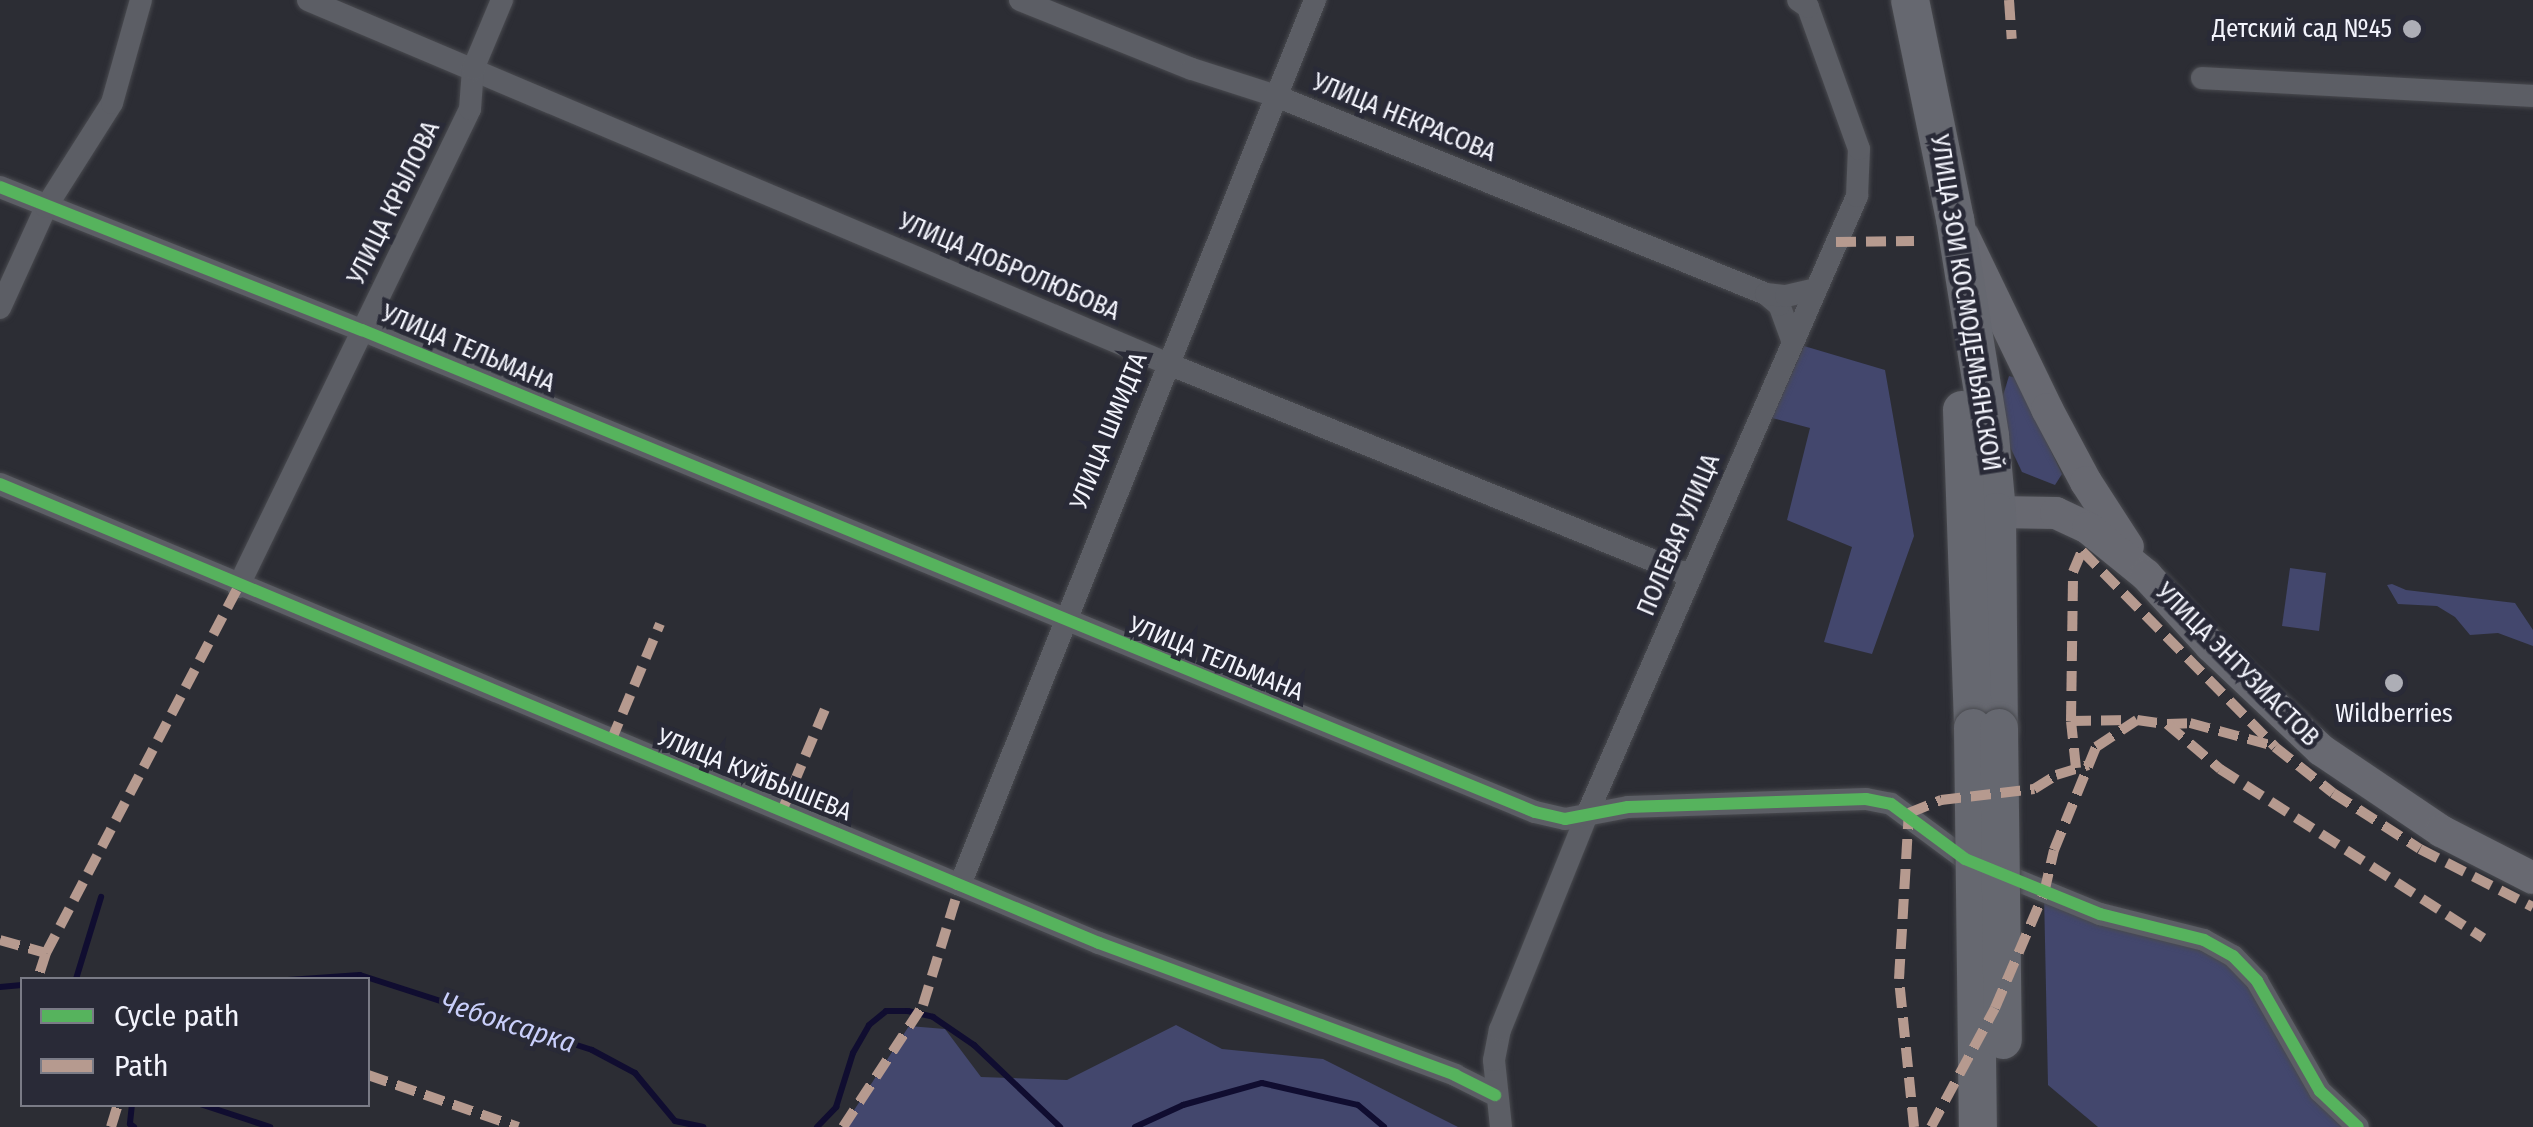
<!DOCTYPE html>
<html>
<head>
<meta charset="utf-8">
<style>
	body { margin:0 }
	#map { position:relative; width:2533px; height:1127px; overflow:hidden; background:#2c2d34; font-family:"Fira Sans Condensed",sans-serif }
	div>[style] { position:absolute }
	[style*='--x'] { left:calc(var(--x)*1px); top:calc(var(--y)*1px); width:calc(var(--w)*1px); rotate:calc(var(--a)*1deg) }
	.green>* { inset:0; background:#43476d }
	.stream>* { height:6px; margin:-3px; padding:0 3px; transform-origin:3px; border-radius:3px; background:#100d30 }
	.roads { filter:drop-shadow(0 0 2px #494a4f) drop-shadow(0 0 2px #494a4f) }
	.street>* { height:22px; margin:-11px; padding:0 11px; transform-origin:11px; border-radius:11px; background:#5c5e65 }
	.secondary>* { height:32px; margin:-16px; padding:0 16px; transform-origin:16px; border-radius:16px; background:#686971 }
	.primary>* { height:38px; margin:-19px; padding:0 19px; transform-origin:19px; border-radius:19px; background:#666870 }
	.bridges { filter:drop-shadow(0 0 2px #494a4f) drop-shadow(0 0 2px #494a4f) }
	.primary-bridge>* { height:38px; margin:-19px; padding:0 19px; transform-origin:19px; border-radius:19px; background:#666870 }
	.quiet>* { height:10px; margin-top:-5px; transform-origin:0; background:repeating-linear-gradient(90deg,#b69a8f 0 20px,transparent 0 30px) }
	.cycleway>* { height:12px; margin:-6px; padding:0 6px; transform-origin:6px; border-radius:6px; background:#56b35d }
	.dots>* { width:28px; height:28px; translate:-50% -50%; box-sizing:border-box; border:5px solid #292a37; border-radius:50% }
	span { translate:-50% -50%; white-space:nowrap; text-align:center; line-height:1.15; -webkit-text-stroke:9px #292a37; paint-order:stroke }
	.poi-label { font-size:25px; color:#f3f4fc }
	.right { translate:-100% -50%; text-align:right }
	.street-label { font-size:25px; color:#f3f4fc }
	.water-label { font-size:28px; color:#c9cffb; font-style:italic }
	.legend { position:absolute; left:20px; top:977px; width:350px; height:130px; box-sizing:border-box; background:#292a37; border:2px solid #7a7b86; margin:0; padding:12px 18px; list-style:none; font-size:30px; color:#f3f4fc }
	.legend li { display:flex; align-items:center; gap:20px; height:50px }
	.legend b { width:50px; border:2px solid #7a7b86 }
</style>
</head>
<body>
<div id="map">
	<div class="green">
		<i style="clip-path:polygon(1804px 346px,1885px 370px,1914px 536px,1872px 654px,1824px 642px,1852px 547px,1787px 520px,1810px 428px,1772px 418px)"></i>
		<i style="clip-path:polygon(2009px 376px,2016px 378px,2062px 474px,2055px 485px,2022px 472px,2003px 432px,2001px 402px)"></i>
		<i style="clip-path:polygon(2290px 568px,2326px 573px,2319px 631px,2282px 626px)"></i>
		<i style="clip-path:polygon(2392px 584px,2406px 590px,2515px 603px,2533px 630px,2533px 646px,2498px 633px,2470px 635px,2455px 617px,2437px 606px,2398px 604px,2387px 585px)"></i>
		<i style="clip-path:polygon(2044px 893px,2233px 956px,2358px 1127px,2098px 1127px,2048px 1085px)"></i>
		<i style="clip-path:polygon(1176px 1025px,1222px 1049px,1323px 1059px,1458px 1127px,843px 1127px,909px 1026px,945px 1029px,981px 1077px,1067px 1080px)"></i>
	</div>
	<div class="stream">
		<i style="--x:76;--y:979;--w:86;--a:-73"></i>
		<i style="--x:288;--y:980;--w:72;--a:-4"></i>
		<i style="--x:360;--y:975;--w:244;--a:17.9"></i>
		<i style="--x:592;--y:1050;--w:49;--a:28.1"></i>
		<i style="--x:635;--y:1073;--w:62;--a:50.2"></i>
		<i style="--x:675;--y:1121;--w:29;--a:12"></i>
		<i style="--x:0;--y:987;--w:22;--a:-5"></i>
		<i style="--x:132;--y:1104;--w:20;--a:96"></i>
		<i style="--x:130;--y:1124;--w:5;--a:37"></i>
		<i style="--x:200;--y:1104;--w:74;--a:18.2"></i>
		<i style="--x:817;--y:1127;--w:28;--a:-46"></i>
		<i style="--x:836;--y:1107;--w:57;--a:-72.5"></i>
		<i style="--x:853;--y:1053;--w:32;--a:-60"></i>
		<i style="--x:869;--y:1025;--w:22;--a:-39"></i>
		<i style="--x:886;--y:1011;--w:22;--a:0"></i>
		<i style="--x:908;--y:1011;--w:26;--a:13"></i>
		<i style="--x:933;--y:1017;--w:50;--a:34.3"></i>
		<i style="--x:974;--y:1045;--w:119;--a:43.6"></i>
		<i style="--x:1135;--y:1127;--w:53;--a:-24.6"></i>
		<i style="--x:1183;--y:1105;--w:82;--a:-15.6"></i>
		<i style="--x:1262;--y:1083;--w:98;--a:12.9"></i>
		<i style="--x:1358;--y:1105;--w:34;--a:40"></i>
	</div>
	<div class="roads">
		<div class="street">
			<i style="--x:308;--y:0;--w:932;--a:22.93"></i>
			<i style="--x:1166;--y:363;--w:567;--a:22.08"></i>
			<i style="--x:1020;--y:0;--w:185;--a:21.9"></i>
			<i style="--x:1192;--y:69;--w:88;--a:17.8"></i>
			<i style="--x:1276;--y:96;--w:528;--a:22"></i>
			<i style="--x:2202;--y:78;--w:331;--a:3.1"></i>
			<i style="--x:0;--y:187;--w:389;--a:21.6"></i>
			<i style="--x:362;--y:330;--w:1268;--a:22.34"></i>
			<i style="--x:1535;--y:812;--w:31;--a:13"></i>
			<i style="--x:1565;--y:819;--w:64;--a:-10.8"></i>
			<i style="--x:1628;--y:807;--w:238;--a:-1.9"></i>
			<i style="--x:1866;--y:799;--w:25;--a:11"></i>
			<i style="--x:1891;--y:804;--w:92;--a:36.6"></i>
			<i style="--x:1965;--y:859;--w:146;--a:22.2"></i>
			<i style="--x:2100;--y:914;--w:107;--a:14"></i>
			<i style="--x:2204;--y:940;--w:33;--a:29"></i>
			<i style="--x:2233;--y:956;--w:35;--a:46"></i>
			<i style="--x:2257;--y:981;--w:127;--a:60.2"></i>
			<i style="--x:2320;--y:1091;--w:52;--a:43.5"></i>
			<i style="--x:0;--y:308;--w:111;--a:-65.5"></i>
			<i style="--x:46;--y:207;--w:123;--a:-57.6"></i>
			<i style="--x:112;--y:103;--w:107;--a:-74.3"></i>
			<i style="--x:1792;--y:340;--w:37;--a:-110"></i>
			<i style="--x:1779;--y:305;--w:17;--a:-140"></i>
			<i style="--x:1766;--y:294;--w:20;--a:6"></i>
			<i style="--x:1786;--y:296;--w:31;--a:-13"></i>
			<i style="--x:0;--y:484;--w:1191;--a:22.67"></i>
			<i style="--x:1099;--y:943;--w:380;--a:20.3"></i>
			<i style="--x:1455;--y:1075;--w:45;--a:26.6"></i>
			<i style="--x:238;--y:587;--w:531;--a:-64.11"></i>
			<i style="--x:470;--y:109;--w:40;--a:-85.7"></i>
			<i style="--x:473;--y:69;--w:75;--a:-67.2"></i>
			<i style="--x:960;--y:885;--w:954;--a:-68.14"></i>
			<i style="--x:1501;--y:1127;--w:67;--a:-96"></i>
			<i style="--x:1494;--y:1060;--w:31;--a:-79"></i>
			<i style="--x:1500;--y:1030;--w:230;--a:-68"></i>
			<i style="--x:1586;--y:817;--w:678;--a:-66.42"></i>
			<i style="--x:1857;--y:196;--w:47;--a:-87.6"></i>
			<i style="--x:1859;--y:149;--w:151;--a:-109.8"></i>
			<i style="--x:1808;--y:7;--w:12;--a:-145"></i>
		</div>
		<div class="secondary">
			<i style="--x:1964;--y:237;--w:191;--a:64.2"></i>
			<i style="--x:2047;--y:409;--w:83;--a:61.9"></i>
			<i style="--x:2086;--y:482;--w:77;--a:57.1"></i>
			<i style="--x:1997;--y:512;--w:59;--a:1"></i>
			<i style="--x:2056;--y:513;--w:35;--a:25"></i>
			<i style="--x:2088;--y:528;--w:75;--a:39"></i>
			<i style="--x:2146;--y:575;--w:96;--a:47.5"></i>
			<i style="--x:2211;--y:646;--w:151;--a:43.4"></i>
			<i style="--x:2321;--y:750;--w:145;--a:34"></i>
			<i style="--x:2441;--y:831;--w:103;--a:27.1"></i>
		</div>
		<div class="primary">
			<i style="--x:1910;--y:0;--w:224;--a:78.4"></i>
			<i style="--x:1955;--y:219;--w:220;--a:80.8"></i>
			<i style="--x:1990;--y:436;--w:76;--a:84.7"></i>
			<i style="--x:1997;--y:512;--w:216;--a:89.5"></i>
			<i style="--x:1962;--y:410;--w:318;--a:88"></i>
		</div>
	</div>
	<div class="bridges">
		<div class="primary-bridge">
			<i style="--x:1973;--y:728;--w:399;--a:89.3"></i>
			<i style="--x:1999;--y:728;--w:312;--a:89.3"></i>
		</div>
	</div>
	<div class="quiet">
		<i style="--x:2009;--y:0;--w:39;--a:86"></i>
		<i style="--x:1836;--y:242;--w:78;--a:-0.7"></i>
		<i style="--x:2071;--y:721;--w:60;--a:-1"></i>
		<i style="--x:2167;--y:724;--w:23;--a:-2"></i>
		<i style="--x:2190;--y:723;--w:87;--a:15.3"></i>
		<i style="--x:611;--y:741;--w:127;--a:-67.3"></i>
		<i style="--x:2076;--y:768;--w:47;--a:-96.1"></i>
		<i style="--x:2071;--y:721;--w:149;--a:-89.2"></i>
		<i style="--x:2073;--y:572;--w:23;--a:-67"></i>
		<i style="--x:2082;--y:551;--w:275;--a:45.4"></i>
		<i style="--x:2275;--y:747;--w:74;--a:38.4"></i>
		<i style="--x:2333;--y:793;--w:103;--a:32.8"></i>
		<i style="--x:2420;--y:849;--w:127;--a:27.2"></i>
		<i style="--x:782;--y:811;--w:111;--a:-67.1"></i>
		<i style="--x:0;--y:940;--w:48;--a:15.8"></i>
		<i style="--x:46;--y:953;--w:28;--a:108"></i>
		<i style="--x:46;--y:953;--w:413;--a:-62.3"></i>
		<i style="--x:368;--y:1075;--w:159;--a:19.1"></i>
		<i style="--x:111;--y:1127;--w:24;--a:-73"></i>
		<i style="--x:843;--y:1127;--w:146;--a:-56.7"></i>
		<i style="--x:923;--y:1005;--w:126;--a:-72.9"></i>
		<i style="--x:1914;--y:1127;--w:149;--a:-95.8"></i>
		<i style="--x:1899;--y:979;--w:166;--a:-86.6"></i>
		<i style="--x:1909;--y:813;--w:35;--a:-22"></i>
		<i style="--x:1941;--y:800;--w:94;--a:-6.7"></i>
		<i style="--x:2034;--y:789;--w:26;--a:-32"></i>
		<i style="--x:2056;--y:775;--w:34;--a:-17"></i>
		<i style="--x:1931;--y:1127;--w:135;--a:-61.7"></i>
		<i style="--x:1995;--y:1008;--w:125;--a:-66.9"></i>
		<i style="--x:2044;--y:893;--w:44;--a:-76.9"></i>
		<i style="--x:2054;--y:850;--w:111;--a:-67.8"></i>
		<i style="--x:2096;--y:747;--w:49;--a:-33.4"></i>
		<i style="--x:2137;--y:720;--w:30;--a:8"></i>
		<i style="--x:2167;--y:724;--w:70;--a:40.3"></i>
		<i style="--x:2220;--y:769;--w:313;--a:32.7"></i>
	</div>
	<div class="cycleway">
		<i style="--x:0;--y:187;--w:389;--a:21.6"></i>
		<i style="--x:362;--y:330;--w:1268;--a:22.34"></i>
		<i style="--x:1535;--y:812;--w:31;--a:13"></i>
		<i style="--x:1565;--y:819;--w:64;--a:-10.8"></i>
		<i style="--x:1628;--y:807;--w:238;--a:-1.9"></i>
		<i style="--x:1866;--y:799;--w:25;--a:11"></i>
		<i style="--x:1891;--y:804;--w:92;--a:36.6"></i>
		<i style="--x:1965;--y:859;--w:146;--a:22.2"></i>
		<i style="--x:2100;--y:914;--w:107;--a:14"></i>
		<i style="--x:2204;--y:940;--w:33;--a:29"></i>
		<i style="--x:2233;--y:956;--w:35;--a:46"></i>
		<i style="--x:2257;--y:981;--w:127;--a:60.2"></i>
		<i style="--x:2320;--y:1091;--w:52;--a:43.5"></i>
		<i style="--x:0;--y:484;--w:1191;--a:22.67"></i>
		<i style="--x:1099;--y:943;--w:380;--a:20.3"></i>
		<i style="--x:1455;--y:1075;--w:45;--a:26.6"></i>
	</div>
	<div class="dots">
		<i style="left:2412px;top:29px;background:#adaeb6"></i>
		<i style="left:2394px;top:683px;background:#adaeb6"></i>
	</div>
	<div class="poi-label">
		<span class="right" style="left:2392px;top:29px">Детский сад №45</span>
		<span style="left:2394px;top:714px">Wildberries</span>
	</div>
	<div class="street-label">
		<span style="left:1404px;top:118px;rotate:22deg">УЛИЦА НЕКРАСОВА</span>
		<span style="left:394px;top:203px;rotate:-64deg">УЛИЦА КРЫЛОВА</span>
		<span style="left:1009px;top:267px;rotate:23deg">УЛИЦА ДОБРОЛЮБОВА</span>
		<span style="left:1965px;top:303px;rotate:81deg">УЛИЦА ЗОИ КОСМОДЕМЬЯНСКОЙ</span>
		<span style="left:468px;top:349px;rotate:23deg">УЛИЦА ТЕЛЬМАНА</span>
		<span style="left:1109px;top:431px;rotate:-68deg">УЛИЦА ШМИДТА</span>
		<span style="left:1679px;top:535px;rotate:-67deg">ПОЛЕВАЯ УЛИЦА</span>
		<span style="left:1216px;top:659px;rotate:22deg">УЛИЦА ТЕЛЬМАНА</span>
		<span style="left:2237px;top:665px;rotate:45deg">УЛИЦА ЭНТУЗИАСТОВ</span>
		<span style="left:754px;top:775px;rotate:22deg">УЛИЦА КУЙБЫШЕВА</span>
	</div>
	<div class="water-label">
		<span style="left:508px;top:1023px;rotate:18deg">Чебоксарка</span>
	</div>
	<ul class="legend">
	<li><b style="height:12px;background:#56b35d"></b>Cycle path</li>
	<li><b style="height:12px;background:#b69a8f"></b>Path</li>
	</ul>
</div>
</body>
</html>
